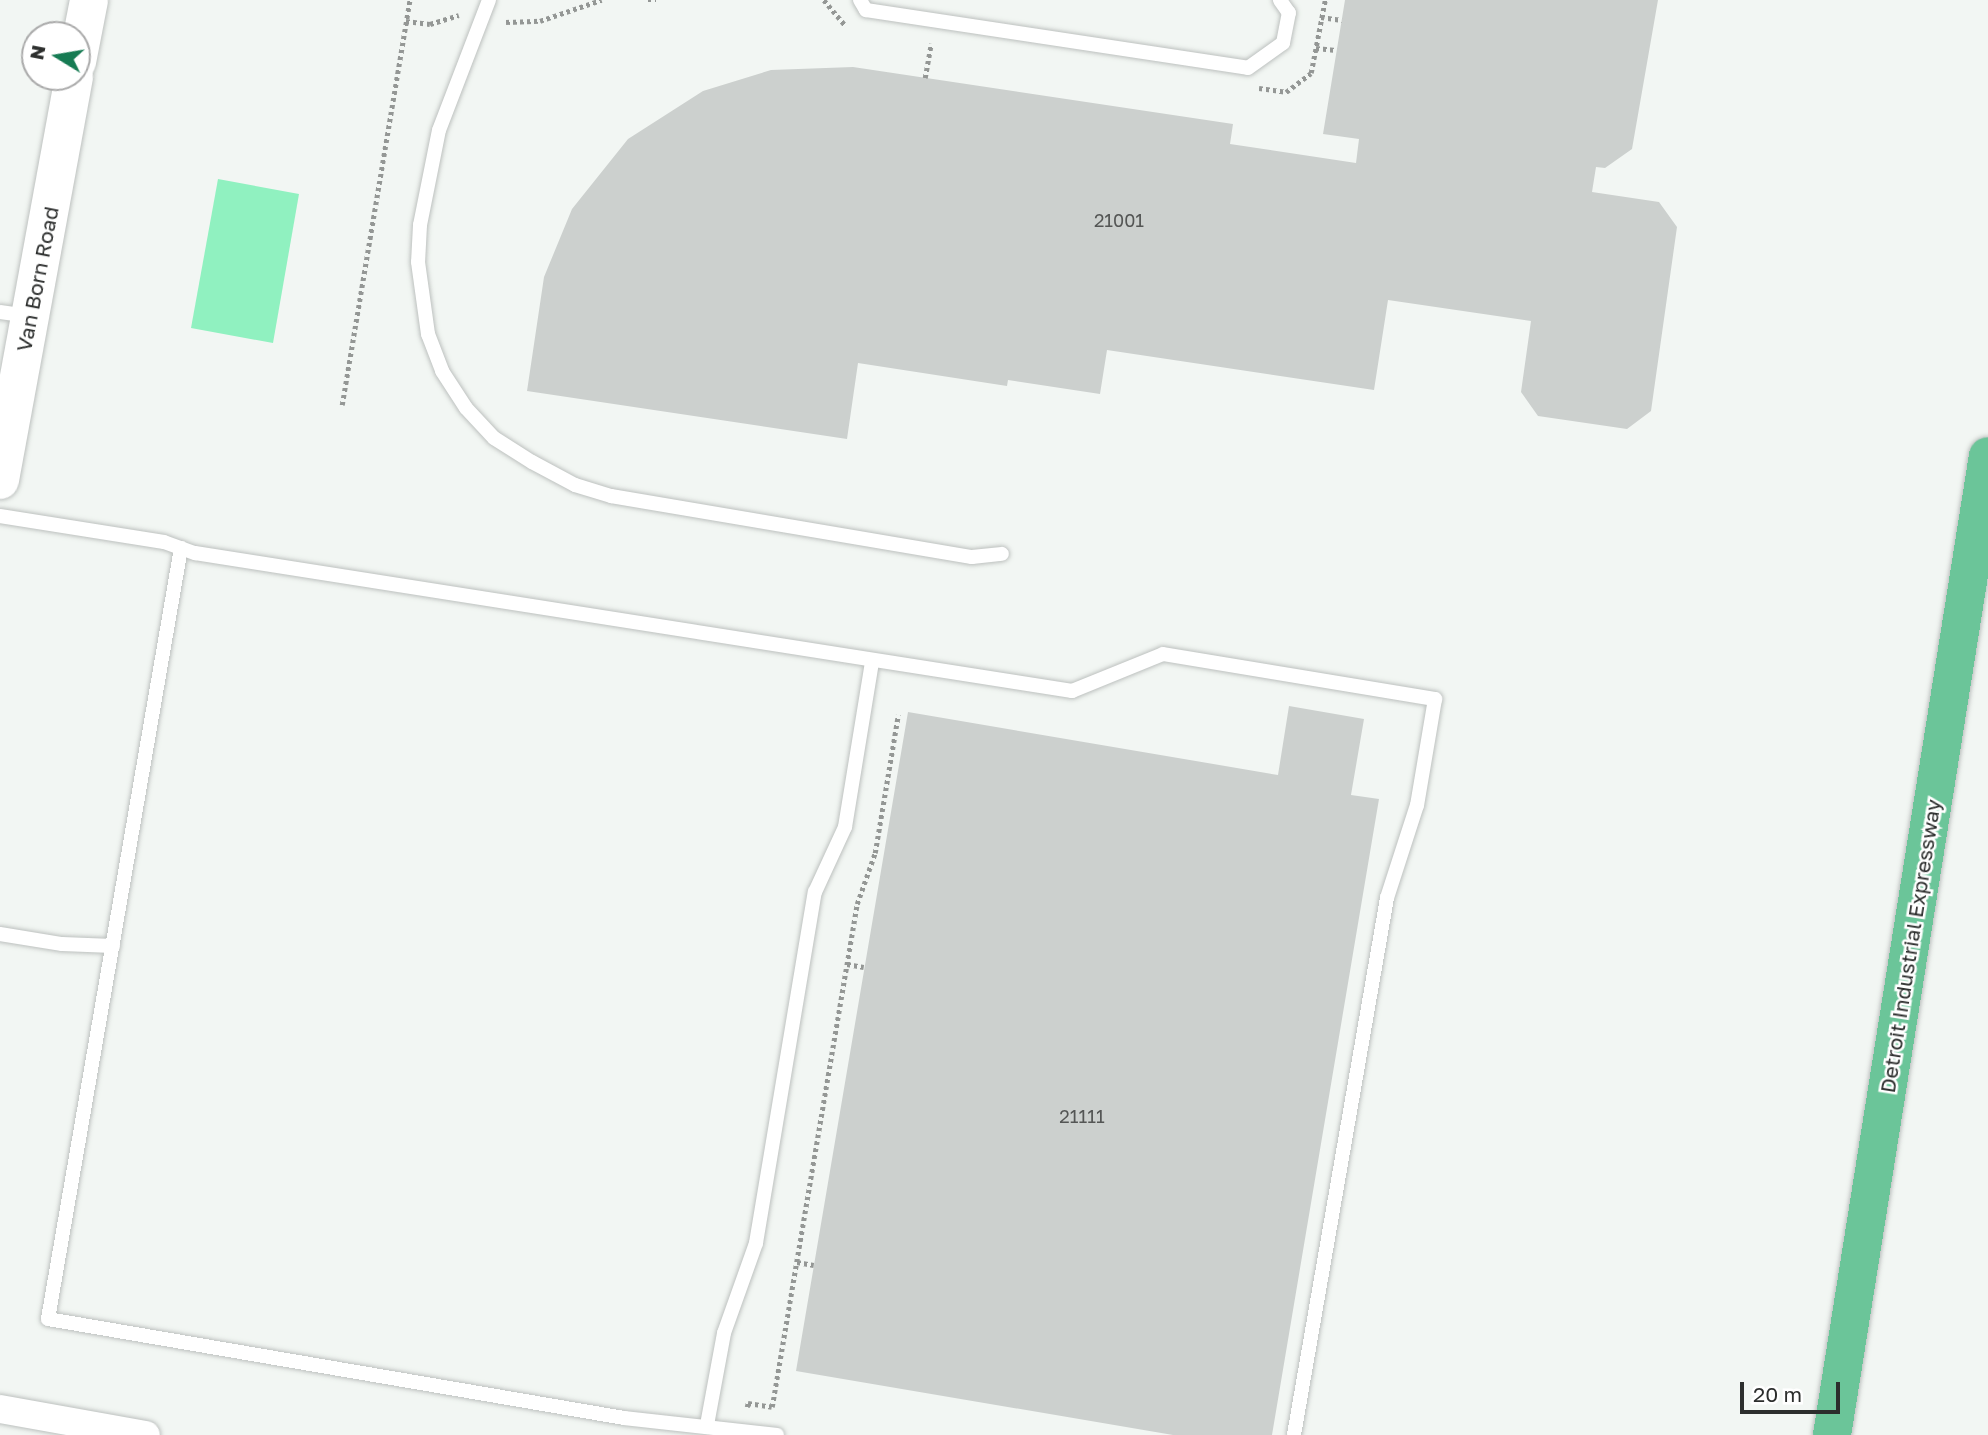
<!DOCTYPE html>
<html>
<head>
<meta charset="utf-8">
<style>
	body { margin:0 }
	#map { position:relative; width:1988px; height:1435px; overflow:hidden; background:#f2f6f3; font-family:"Golos Text",sans-serif }
	div>[style] { position:absolute }
	[style*='--x'] { left:calc(var(--x)*1px); top:calc(var(--y)*1px); width:calc(var(--w)*1px); rotate:calc(var(--a)*1deg) }
	.green>* { inset:0; background:#90f1c0 }
	.building>* { inset:0; background:#ccd0ce }
	.path>* { height:4.5px; margin-top:-2.25px; transform-origin:0; background:repeating-linear-gradient(90deg,#949795 0 3.5px,transparent 0 7px) }
	.roads { filter:drop-shadow(0 0 2px #bdc1bf) drop-shadow(0 0 2px #bdc1bf) }
	.service>* { height:14px; margin:-7px; padding:0 7px; transform-origin:7px; border-radius:7px; background:#fff }
	.minor>* { height:28px; margin:-14px; padding:0 14px; transform-origin:14px; border-radius:14px; background:#fff }
	.secondary>* { height:38px; margin:-19px; padding:0 19px; transform-origin:19px; border-radius:19px; background:#fff }
	.motorway>* { height:38px; margin:-19px; padding:0 19px; transform-origin:19px; border-radius:19px; background:#6bc599 }
	span { translate:-50% -50%; white-space:nowrap; text-align:center; line-height:1.15; -webkit-text-stroke:5px #fff; paint-order:stroke }
	.number-label { font-size:18px; color:#545655 }
	.number-label span { -webkit-text-stroke-width:0 }
	.street-label { font-size:21px; color:#2c2e2d }
	.north { position:absolute; left:21px; top:21px; width:70px; height:70px; box-sizing:border-box; background:#fff; border:2px solid #ababab; border-radius:50%; rotate:281deg; font-size:19px; font-weight:700; line-height:28px; text-align:center; color:#2c2e2d }
	.north::after { content:''; display:block; margin:auto; width:24px; height:32px; background:#167b53; clip-path:polygon(50% 0,100% 100%,50% 72%,0 100%) }
	.scale { position:absolute; left:1740px; top:1382px; width:100px; height:32px; box-sizing:border-box; border:4px solid #2c2e2d; border-top:0; padding-left:9px; font-size:21px; line-height:24px; white-space:nowrap; color:#2c2e2d; -webkit-text-stroke:5px #fff; paint-order:stroke }
</style>
</head>
<body>
<div id="map">
	<div class="green">
		<i style="clip-path:polygon(218px 179px,299px 194px,273px 343px,191px 328px)"></i>
	</div>
	<div class="building">
		<i style="clip-path:polygon(1345px 0,1658px 0,1632px 149px,1605px 168px,1596px 167px,1592px 192px,1659px 202px,1677px 227px,1651px 411px,1627px 429px,1538px 416px,1521px 392px,1531px 321px,1388px 300px,1374px 390px,1107px 350px,1100px 394px,1008px 380px,1007px 386px,858px 363px,847px 439px,527px 391px,544px 277px,572px 209px,628px 139px,703px 91px,771px 70px,853px 67px,1233px 124px,1230px 144px,1356px 163px,1359px 139px,1323px 134px)"></i>
		<i style="clip-path:polygon(1289px 706px,1364px 719px,1351px 795px,1379px 799px,1272px 1435px,1173px 1435px,796px 1371px,908px 712px,1278px 775px)"></i>
	</div>
	<div class="path">
		<i style="--x:648;--y:0;--w:8;--a:0"></i>
		<i style="--x:824;--y:0;--w:34;--a:50"></i>
		<i style="--x:1321;--y:17;--w:21;--a:8"></i>
		<i style="--x:406;--y:21;--w:24;--a:7"></i>
		<i style="--x:430;--y:24;--w:30;--a:-17"></i>
		<i style="--x:506;--y:22;--w:34;--a:-2"></i>
		<i style="--x:540;--y:21;--w:65;--a:-19"></i>
		<i style="--x:1316;--y:48;--w:20;--a:6"></i>
		<i style="--x:925;--y:78;--w:35;--a:-80"></i>
		<i style="--x:1259;--y:88;--w:27;--a:8"></i>
		<i style="--x:1286;--y:92;--w:31;--a:-37"></i>
		<i style="--x:1311;--y:73;--w:74;--a:-79.1"></i>
		<i style="--x:342;--y:405;--w:411;--a:-80.5"></i>
		<i style="--x:847;--y:964;--w:17;--a:10"></i>
		<i style="--x:797;--y:1262;--w:17;--a:10"></i>
		<i style="--x:747;--y:1407;--w:4;--a:-76"></i>
		<i style="--x:748;--y:1403;--w:24;--a:9"></i>
		<i style="--x:772;--y:1407;--w:510;--a:-80.41"></i>
		<i style="--x:857;--y:904;--w:54;--a:-70.6"></i>
		<i style="--x:875;--y:853;--w:140;--a:-80.5"></i>
	</div>
	<div class="roads">
		<div class="service">
			<i style="--x:489;--y:0;--w:139;--a:111"></i>
			<i style="--x:439;--y:130;--w:97;--a:101.3"></i>
			<i style="--x:420;--y:225;--w:37;--a:93"></i>
			<i style="--x:418;--y:262;--w:73;--a:82.1"></i>
			<i style="--x:428;--y:334;--w:40;--a:69"></i>
			<i style="--x:442;--y:371;--w:44;--a:57"></i>
			<i style="--x:466;--y:408;--w:41;--a:47"></i>
			<i style="--x:494;--y:438;--w:45;--a:32.3"></i>
			<i style="--x:532;--y:462;--w:49;--a:28.1"></i>
			<i style="--x:575;--y:485;--w:38;--a:17"></i>
			<i style="--x:611;--y:496;--w:366;--a:9.6"></i>
			<i style="--x:972;--y:557;--w:30;--a:-6"></i>
			<i style="--x:860;--y:0;--w:12;--a:59"></i>
			<i style="--x:866;--y:10;--w:386;--a:8.6"></i>
			<i style="--x:1248;--y:68;--w:43;--a:-35.5"></i>
			<i style="--x:1283;--y:43;--w:31;--a:-79"></i>
			<i style="--x:1289;--y:13;--w:16;--a:-125"></i>
			<i style="--x:0;--y:312;--w:28;--a:8"></i>
			<i style="--x:0;--y:516;--w:166;--a:9"></i>
			<i style="--x:164;--y:542;--w:33;--a:20"></i>
			<i style="--x:195;--y:553;--w:888;--a:8.94"></i>
			<i style="--x:1072;--y:691;--w:98;--a:-22.1"></i>
			<i style="--x:1163;--y:654;--w:276;--a:9.4"></i>
			<i style="--x:1435;--y:699;--w:108;--a:99.6"></i>
			<i style="--x:1417;--y:805;--w:98;--a:107.9"></i>
			<i style="--x:1387;--y:898;--w:545;--a:99.83"></i>
			<i style="--x:181;--y:548;--w:782;--a:99.79"></i>
			<i style="--x:48;--y:1319;--w:584;--a:9.75"></i>
			<i style="--x:624;--y:1418;--w:154;--a:6.3"></i>
			<i style="--x:0;--y:934;--w:63;--a:9.2"></i>
			<i style="--x:62;--y:944;--w:51;--a:2.2"></i>
			<i style="--x:707;--y:1425;--w:94;--a:-79.5"></i>
			<i style="--x:724;--y:1333;--w:96;--a:-70.4"></i>
			<i style="--x:756;--y:1243;--w:356;--a:-80.5"></i>
			<i style="--x:815;--y:892;--w:72;--a:-65.2"></i>
			<i style="--x:845;--y:827;--w:166;--a:-80.7"></i>
		</div>
		<div class="minor">
			<i style="--x:0;--y:1409;--w:148;--a:10.1"></i>
		</div>
		<div class="secondary">
			<i style="--x:77;--y:62;--w:63;--a:-79"></i>
			<i style="--x:0;--y:480;--w:410;--a:-79.6"></i>
		</div>
		<div class="motorway">
			<i style="--x:1832;--y:1435;--w:991;--a:-80.95"></i>
		</div>
	</div>
	<div class="number-label">
		<span style="left:1119px;top:220px">21001</span>
		<span style="left:1082px;top:1116px">21111</span>
	</div>
	<div class="street-label">
		<span style="left:37px;top:279px;rotate:-79deg">Van Born Road</span>
		<span style="left:1910px;top:946px;rotate:-81deg">Detroit Industrial Expressway</span>
	</div>
	<div class="north">N</div>
	<div class="scale">20 m</div>
</div>
</body>
</html>
